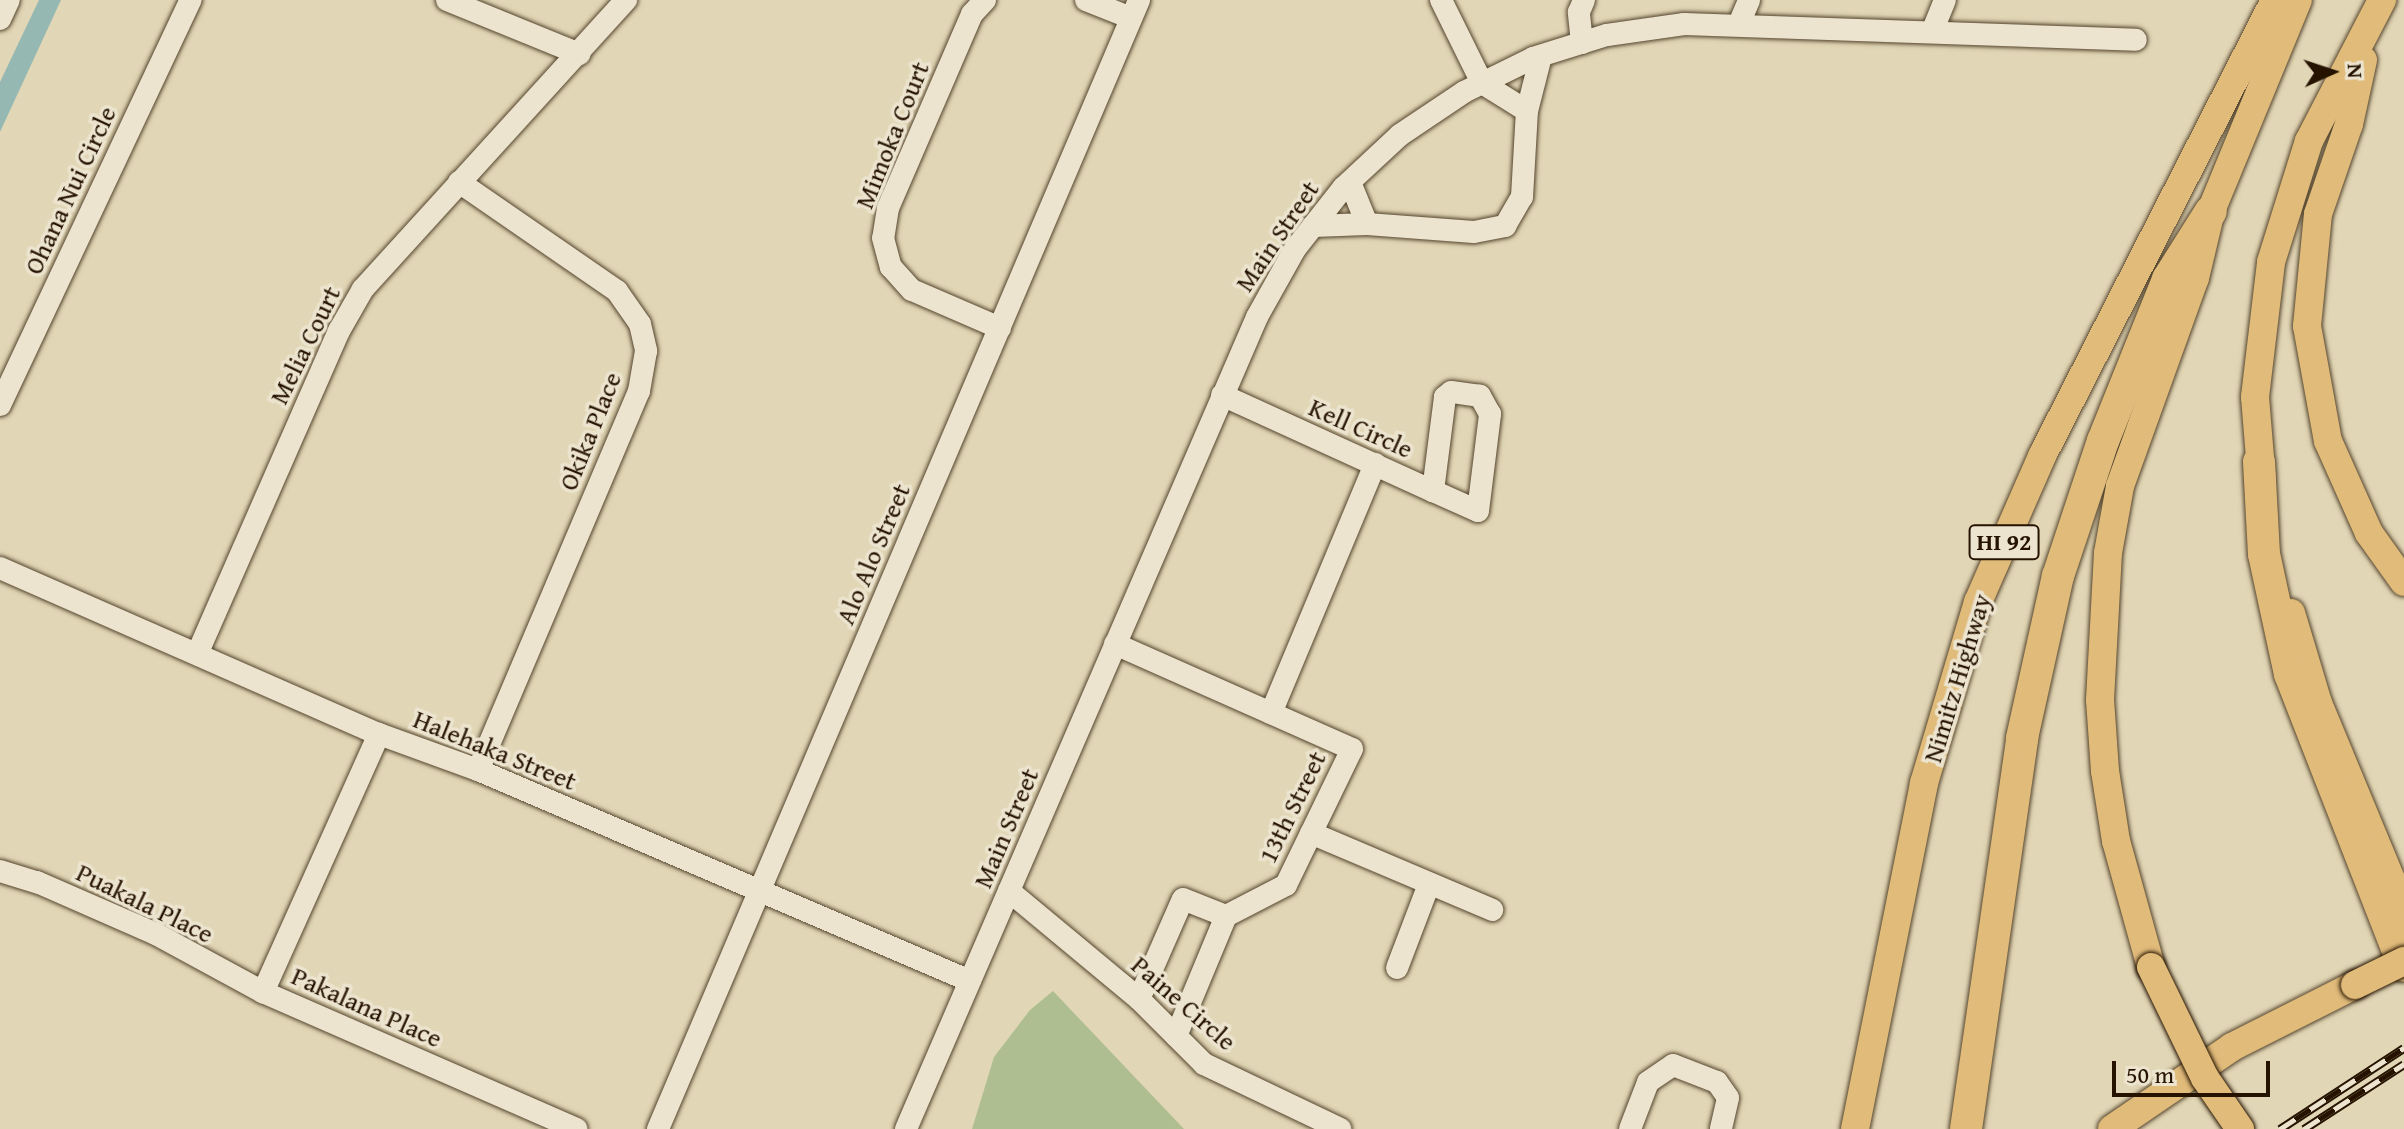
<!DOCTYPE html>
<html>
<head>
<meta charset="utf-8">
<style>
	body { margin:0 }
	#map { position:relative; width:2404px; height:1129px; overflow:hidden; background:#e1d6b5; font-family:"Gentium Book Plus",serif }
	div>[style] { position:absolute }
	[style*='--x'] { left:calc(var(--x)*1px); top:calc(var(--y)*1px); width:calc(var(--w)*1px); rotate:calc(var(--a)*1deg) }
	.green>* { inset:0; background:#afbe90 }
	.water>* { inset:0; background:#95b8b3 }
	.roads { filter:drop-shadow(0 0 2px #54442d) drop-shadow(0 0 2px #54442d) }
	.minor>* { height:22px; margin:-11px; padding:0 11px; transform-origin:11px; border-radius:11px; background:#ece4cf }
	.major>* { height:28px; margin:-14px; padding:0 14px; transform-origin:14px; border-radius:14px; background:#e0bb7a }
	.highway>* { height:32px; margin:-16px; padding:0 16px; transform-origin:16px; border-radius:16px; background:#e0bb7a }
	.rail>* { height:9px; margin-top:-4.5px; transform-origin:0; background:repeating-linear-gradient(90deg,#ece4cf 0 18px,#251300 0 36px); box-sizing:border-box; border-block:2px solid #251300 }
	.bridges { filter:drop-shadow(0 0 2px #251300) drop-shadow(0 0 2px #251300) }
	.major-bridge>* { height:28px; margin:-14px; padding:0 14px; transform-origin:14px; border-radius:14px; background:#e0bb7a }
	span { translate:-50% -50%; white-space:nowrap; text-align:center; line-height:1.15; -webkit-text-stroke:7px #ece4cf; paint-order:stroke }
	.shield-label span { padding:2px 6px; background:#ece4cf; border:2px solid; border-radius:6px; -webkit-text-stroke-width:0 }
	.shield-label { font-size:24px; color:#251300; font-weight:700 }
	.street-label { font-size:26px; color:#251300 }
	.north { position:absolute; left:2292px; top:32px; width:80px; height:80px; -webkit-text-stroke:6px #ece4cf; paint-order:stroke; rotate:87deg; font-size:22px; font-weight:700; line-height:32px; text-align:center; color:#251300 }
	.north::after { content:''; display:block; margin:auto; width:28px; height:36px; background:#251300; clip-path:polygon(50% 0,100% 100%,50% 72%,0 100%) }
	.scale { position:absolute; left:2112px; top:1061px; width:158px; height:36px; box-sizing:border-box; border:4px solid #251300; border-top:0; padding-left:10px; font-size:24px; line-height:28px; white-space:nowrap; color:#251300; -webkit-text-stroke:6px #ece4cf; paint-order:stroke }
</style>
</head>
<body>
<div id="map">
	<div class="green">
		<i style="clip-path:polygon(1053px 991px,1184px 1129px,972px 1129px,994px 1057px,1030px 1010px)"></i>
	</div>
	<div class="water">
		<i style="clip-path:polygon(39px 0,61px 0,0 132px,0 82px)"></i>
	</div>
	<div class="roads">
		<div class="minor">
			<i style="--x:447;--y:0;--w:143;--a:22.2"></i>
			<i style="--x:985;--y:0;--w:19;--a:133"></i>
			<i style="--x:972;--y:14;--w:211;--a:113.4"></i>
			<i style="--x:888;--y:208;--w:30;--a:99"></i>
			<i style="--x:883;--y:238;--w:30;--a:75"></i>
			<i style="--x:891;--y:267;--w:31;--a:48"></i>
			<i style="--x:912;--y:290;--w:96;--a:23.4"></i>
			<i style="--x:1086;--y:0;--w:48;--a:21.8"></i>
			<i style="--x:1441;--y:0;--w:93;--a:63.7"></i>
			<i style="--x:1482;--y:83;--w:53;--a:31.9"></i>
			<i style="--x:0;--y:19;--w:21;--a:-65"></i>
			<i style="--x:1739;--y:24;--w:26;--a:-67"></i>
			<i style="--x:1932;--y:32;--w:35;--a:-68"></i>
			<i style="--x:1582;--y:43;--w:31;--a:-96"></i>
			<i style="--x:1579;--y:12;--w:13;--a:-67"></i>
			<i style="--x:459;--y:182;--w:192;--a:34.6"></i>
			<i style="--x:617;--y:291;--w:40;--a:55.1"></i>
			<i style="--x:640;--y:324;--w:28;--a:77"></i>
			<i style="--x:646;--y:351;--w:41;--a:99.9"></i>
			<i style="--x:639;--y:391;--w:412;--a:113"></i>
			<i style="--x:1350;--y:182;--w:45;--a:68"></i>
			<i style="--x:1313;--y:226;--w:54;--a:-2.1"></i>
			<i style="--x:1367;--y:224;--w:107;--a:4.3"></i>
			<i style="--x:1474;--y:232;--w:32;--a:-11"></i>
			<i style="--x:1505;--y:226;--w:34;--a:-60"></i>
			<i style="--x:1522;--y:197;--w:86;--a:-86.7"></i>
			<i style="--x:1527;--y:111;--w:57;--a:-75.7"></i>
			<i style="--x:1222;--y:395;--w:232;--a:24.5"></i>
			<i style="--x:1433;--y:491;--w:49;--a:24"></i>
			<i style="--x:1478;--y:511;--w:98;--a:-82.9"></i>
			<i style="--x:1490;--y:414;--w:21;--a:-119"></i>
			<i style="--x:1480;--y:396;--w:29;--a:-172"></i>
			<i style="--x:1451;--y:392;--w:8;--a:140"></i>
			<i style="--x:1445;--y:397;--w:95;--a:97.3"></i>
			<i style="--x:0;--y:405;--w:448;--a:-64.8"></i>
			<i style="--x:0;--y:568;--w:414;--a:23.7"></i>
			<i style="--x:379;--y:734;--w:105;--a:20"></i>
			<i style="--x:478;--y:770;--w:535;--a:23.21"></i>
			<i style="--x:1115;--y:644;--w:259;--a:23.9"></i>
			<i style="--x:1352;--y:749;--w:151;--a:115.9"></i>
			<i style="--x:1286;--y:885;--w:68;--a:152.7"></i>
			<i style="--x:1226;--y:916;--w:130;--a:112.6"></i>
			<i style="--x:198;--y:652;--w:351;--a:-66.3"></i>
			<i style="--x:339;--y:331;--w:48;--a:-60.3"></i>
			<i style="--x:363;--y:289;--w:391;--a:-47.7"></i>
			<i style="--x:1271;--y:713;--w:270;--a:-67.3"></i>
			<i style="--x:379;--y:734;--w:283;--a:114.2"></i>
			<i style="--x:263;--y:992;--w:342;--a:23.6"></i>
			<i style="--x:1311;--y:833;--w:197;--a:23"></i>
			<i style="--x:0;--y:871;--w:39;--a:17"></i>
			<i style="--x:37;--y:882;--w:130;--a:23.6"></i>
			<i style="--x:156;--y:934;--w:122;--a:28.5"></i>
			<i style="--x:1009;--y:891;--w:169;--a:39.7"></i>
			<i style="--x:1139;--y:999;--w:92;--a:45"></i>
			<i style="--x:1204;--y:1064;--w:151;--a:25.5"></i>
			<i style="--x:1397;--y:968;--w:90;--a:-69.1"></i>
			<i style="--x:1139;--y:999;--w:109;--a:-66.3"></i>
			<i style="--x:1183;--y:899;--w:46;--a:21.6"></i>
			<i style="--x:658;--y:1129;--w:1227;--a:-66.92"></i>
			<i style="--x:906;--y:1129;--w:885;--a:-66.62"></i>
			<i style="--x:1257;--y:317;--w:78;--a:-60.8"></i>
			<i style="--x:1295;--y:249;--w:78;--a:-51.8"></i>
			<i style="--x:1343;--y:188;--w:78;--a:-42.9"></i>
			<i style="--x:1400;--y:135;--w:77;--a:-33.9"></i>
			<i style="--x:1464;--y:92;--w:77;--a:-26.2"></i>
			<i style="--x:1533;--y:58;--w:77;--a:-17.3"></i>
			<i style="--x:1607;--y:35;--w:78;--a:-8.1"></i>
			<i style="--x:1684;--y:24;--w:452;--a:2"></i>
			<i style="--x:1630;--y:1129;--w:50;--a:-69"></i>
			<i style="--x:1648;--y:1082;--w:30;--a:-34"></i>
			<i style="--x:1673;--y:1065;--w:47;--a:21.1"></i>
			<i style="--x:1717;--y:1082;--w:19;--a:55"></i>
			<i style="--x:1728;--y:1098;--w:32;--a:103"></i>
		</div>
		<div class="major">
			<i style="--x:2363;--y:60;--w:66;--a:102.3"></i>
			<i style="--x:2349;--y:124;--w:95;--a:109"></i>
			<i style="--x:2318;--y:214;--w:113;--a:95.6"></i>
			<i style="--x:2307;--y:326;--w:117;--a:79.7"></i>
			<i style="--x:2328;--y:441;--w:101;--a:66"></i>
			<i style="--x:2369;--y:533;--w:60;--a:54.5"></i>
			<i style="--x:2262;--y:482;--w:85;--a:-94.7"></i>
			<i style="--x:2255;--y:397;--w:136;--a:-83.2"></i>
			<i style="--x:2271;--y:262;--w:127;--a:-72.6"></i>
			<i style="--x:2309;--y:141;--w:159;--a:-62.6"></i>
			<i style="--x:2291;--y:613;--w:94;--a:73.3"></i>
			<i style="--x:2318;--y:703;--w:225;--a:67.5"></i>
			<i style="--x:2151;--y:967;--w:131;--a:-105.5"></i>
			<i style="--x:2116;--y:841;--w:71;--a:-98.9"></i>
			<i style="--x:2105;--y:771;--w:71;--a:-94"></i>
			<i style="--x:2100;--y:700;--w:147;--a:-86.9"></i>
			<i style="--x:2108;--y:553;--w:68;--a:-79.8"></i>
			<i style="--x:2120;--y:486;--w:221;--a:-70.2"></i>
			<i style="--x:2195;--y:278;--w:69;--a:-76.6"></i>
			<i style="--x:2211;--y:211;--w:228;--a:-67.6"></i>
			<i style="--x:1855;--y:1129;--w:353;--a:-78.7"></i>
			<i style="--x:1924;--y:783;--w:189;--a:-73.4"></i>
			<i style="--x:1978;--y:602;--w:159;--a:-66.3"></i>
			<i style="--x:2042;--y:456;--w:512;--a:-62.93"></i>
			<i style="--x:2112;--y:1129;--w:145;--a:-34.3"></i>
			<i style="--x:2232;--y:1047;--w:138;--a:-26.8"></i>
		</div>
		<div class="highway">
			<i style="--x:2259;--y:462;--w:92;--a:86.9"></i>
			<i style="--x:2264;--y:554;--w:123;--a:77.8"></i>
			<i style="--x:2290;--y:674;--w:313;--a:68.7"></i>
			<i style="--x:1966;--y:1129;--w:395;--a:-81.8"></i>
			<i style="--x:2022;--y:738;--w:166;--a:-77.5"></i>
			<i style="--x:2058;--y:576;--w:142;--a:-71.6"></i>
			<i style="--x:2103;--y:441;--w:175;--a:-68.1"></i>
			<i style="--x:2168;--y:279;--w:80;--a:-57.7"></i>
		</div>
	</div>
	<div class="rail">
		<i style="--x:2280;--y:1129;--w:148;--a:-33.2"></i>
		<i style="--x:2304;--y:1129;--w:119;--a:-33"></i>
	</div>
	<div class="bridges">
		<div class="major-bridge">
			<i style="--x:2151;--y:967;--w:123;--a:64.1"></i>
			<i style="--x:2205;--y:1078;--w:62;--a:55.5"></i>
			<i style="--x:2355;--y:985;--w:55;--a:-26.1"></i>
		</div>
	</div>
	<div class="shield-label">
		<span style="left:2004px;top:542px">HI 92</span>
	</div>
	<div class="street-label">
		<span style="left:892px;top:135px;rotate:-68deg">Mimoka Court</span>
		<span style="left:70px;top:190px;rotate:-65deg">Ohana Nui Circle</span>
		<span style="left:1277px;top:236px;rotate:-56deg">Main Street</span>
		<span style="left:305px;top:345px;rotate:-64deg">Melia Court</span>
		<span style="left:1361px;top:428px;rotate:24deg">Kell Circle</span>
		<span style="left:590px;top:431px;rotate:-68deg">Okika Place</span>
		<span style="left:873px;top:554px;rotate:-67deg">Alo Alo Street</span>
		<span style="left:1957px;top:678px;rotate:-73deg">Nimitz Highway</span>
		<span style="left:495px;top:750px;rotate:22deg">Halehaka Street</span>
		<span style="left:1292px;top:807px;rotate:-64deg">13th Street</span>
		<span style="left:1006px;top:828px;rotate:-67deg">Main Street</span>
		<span style="left:145px;top:903px;rotate:26deg">Puakala Place</span>
		<span style="left:1184px;top:1003px;rotate:41deg">Paine Circle</span>
		<span style="left:367px;top:1007px;rotate:24deg">Pakalana Place</span>
	</div>
	<div class="north">N</div>
	<div class="scale">50 m</div>
</div>
</body>
</html>
